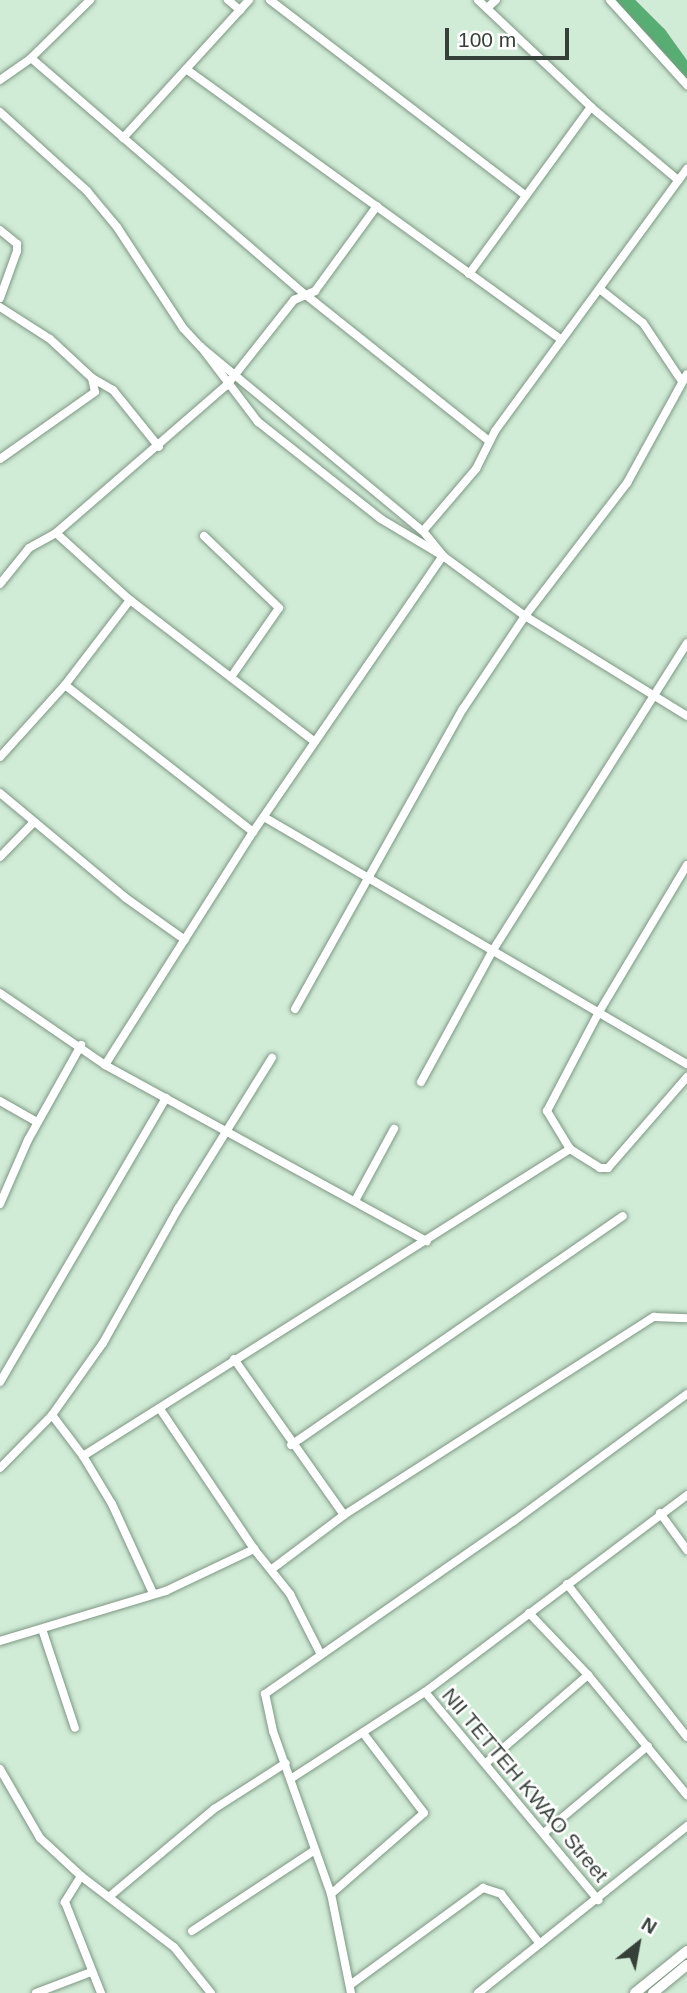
<!DOCTYPE html>
<html>
<head>
<meta charset="utf-8">
<style>
	body { margin:0 }
	#map { position:relative; width:687px; height:1993px; overflow:hidden; background:#d0ebd6; font-family:Helvetica,sans-serif }
	div>[style] { position:absolute }
	[style*='--x'] { left:calc(var(--x)*1px); top:calc(var(--y)*1px); width:calc(var(--w)*1px); rotate:calc(var(--a)*1deg) }
	.river>* { height:16px; margin:-8px; padding:0 8px; transform-origin:8px; border-radius:8px; background:#57ae73 }
	.roads { filter:drop-shadow(0 0 2px #7e9784) drop-shadow(0 0 2px #7e9784) }
	.street>* { height:8px; margin:-4px; padding:0 4px; transform-origin:4px; border-radius:4px; background:#fff }
	.secondary>* { height:10px; margin:-5px; padding:0 5px; transform-origin:5px; border-radius:5px; background:#fff }
	span { translate:-50% -50%; white-space:nowrap; text-align:center; line-height:1.15; -webkit-text-stroke:5px #fff; paint-order:stroke }
	.street-label { font-size:21px; color:#354038 }
	.north { position:absolute; left:603px; top:1909px; width:70px; height:70px; -webkit-text-stroke:5px #fff; paint-order:stroke; rotate:31deg; font-size:19px; font-weight:700; line-height:28px; text-align:center; color:#354038 }
	.north::after { content:''; display:block; margin:auto; width:24px; height:32px; background:#354038; clip-path:polygon(50% 0,100% 100%,50% 72%,0 100%) }
	.scale { position:absolute; left:445px; top:28px; width:124px; height:32px; box-sizing:border-box; border:4px solid #354038; border-top:0; padding-left:9px; font-size:21px; line-height:24px; white-space:nowrap; color:#354038; -webkit-text-stroke:5px #fff; paint-order:stroke }
</style>
</head>
<body>
<div id="map">
	<div class="river">
		<i style="--x:624;--y:0;--w:49;--a:45"></i>
		<i style="--x:659;--y:35;--w:48;--a:54.3"></i>
	</div>
	<div class="roads">
		<div class="street">
			<i style="--x:228;--y:0;--w:16;--a:40"></i>
			<i style="--x:270;--y:0;--w:322;--a:37.4"></i>
			<i style="--x:478;--y:0;--w:156;--a:43.4"></i>
			<i style="--x:591;--y:107;--w:114;--a:40"></i>
			<i style="--x:610;--y:0;--w:115;--a:47.8"></i>
			<i style="--x:487;--y:8;--w:12;--a:-42"></i>
			<i style="--x:31;--y:58;--w:363;--a:40.8"></i>
			<i style="--x:306;--y:295;--w:234;--a:38.6"></i>
			<i style="--x:186;--y:69;--w:463;--a:35.8"></i>
			<i style="--x:0;--y:80;--w:38;--a:-35"></i>
			<i style="--x:31;--y:58;--w:83;--a:-44.5"></i>
			<i style="--x:0;--y:112;--w:118;--a:42.2"></i>
			<i style="--x:87;--y:191;--w:47;--a:50.2"></i>
			<i style="--x:117;--y:227;--w:121;--a:56.8"></i>
			<i style="--x:183;--y:328;--w:26;--a:47"></i>
			<i style="--x:201;--y:347;--w:288;--a:39.7"></i>
			<i style="--x:423;--y:531;--w:32;--a:51"></i>
			<i style="--x:443;--y:556;--w:102;--a:36.2"></i>
			<i style="--x:525;--y:616;--w:190;--a:31.7"></i>
			<i style="--x:123;--y:138;--w:187;--a:-47.6"></i>
			<i style="--x:0;--y:230;--w:22;--a:39"></i>
			<i style="--x:17;--y:244;--w:7;--a:90"></i>
			<i style="--x:17;--y:251;--w:50;--a:109.9"></i>
			<i style="--x:469;--y:274;--w:207;--a:-53.9"></i>
			<i style="--x:601;--y:290;--w:53;--a:38.2"></i>
			<i style="--x:643;--y:323;--w:69;--a:56.3"></i>
			<i style="--x:0;--y:307;--w:59;--a:32.6"></i>
			<i style="--x:50;--y:339;--w:57;--a:42.9"></i>
			<i style="--x:92;--y:378;--w:14;--a:78"></i>
			<i style="--x:95;--y:392;--w:116;--a:144.8"></i>
			<i style="--x:92;--y:378;--w:24;--a:30"></i>
			<i style="--x:113;--y:390;--w:73;--a:51.1"></i>
			<i style="--x:423;--y:531;--w:82;--a:-49.5"></i>
			<i style="--x:476;--y:469;--w:42;--a:-63.4"></i>
			<i style="--x:495;--y:431;--w:325;--a:-53.8"></i>
			<i style="--x:56;--y:533;--w:100;--a:42.2"></i>
			<i style="--x:130;--y:600;--w:233;--a:37.5"></i>
			<i style="--x:204;--y:536;--w:104;--a:43.8"></i>
			<i style="--x:279;--y:608;--w:84;--a:124.8"></i>
			<i style="--x:0;--y:584;--w:46;--a:-51.1"></i>
			<i style="--x:29;--y:548;--w:31;--a:-29"></i>
			<i style="--x:56;--y:533;--w:225;--a:-40.9"></i>
			<i style="--x:226;--y:386;--w:110;--a:-51.7"></i>
			<i style="--x:294;--y:300;--w:23;--a:-23"></i>
			<i style="--x:315;--y:291;--w:105;--a:-53.9"></i>
			<i style="--x:65;--y:685;--w:239;--a:38"></i>
			<i style="--x:0;--y:757;--w:97;--a:-47.9"></i>
			<i style="--x:65;--y:685;--w:107;--a:-52.6"></i>
			<i style="--x:0;--y:793;--w:164;--a:39.8"></i>
			<i style="--x:126;--y:898;--w:72;--a:35.4"></i>
			<i style="--x:264;--y:817;--w:490;--a:30.3"></i>
			<i style="--x:0;--y:857;--w:49;--a:-45.8"></i>
			<i style="--x:687;--y:865;--w:171;--a:120.9"></i>
			<i style="--x:599;--y:1012;--w:112;--a:117.7"></i>
			<i style="--x:547;--y:1111;--w:44;--a:58.8"></i>
			<i style="--x:570;--y:1149;--w:36;--a:32"></i>
			<i style="--x:600;--y:1168;--w:8;--a:0"></i>
			<i style="--x:608;--y:1168;--w:121;--a:-49"></i>
			<i style="--x:0;--y:993;--w:127;--a:34.4"></i>
			<i style="--x:105;--y:1065;--w:367;--a:28.7"></i>
			<i style="--x:295;--y:1009;--w:344;--a:-60.8"></i>
			<i style="--x:463;--y:709;--w:112;--a:-56.3"></i>
			<i style="--x:525;--y:616;--w:168;--a:-52.5"></i>
			<i style="--x:627;--y:483;--w:124;--a:-61.2"></i>
			<i style="--x:105;--y:1065;--w:276;--a:-57.6"></i>
			<i style="--x:253;--y:832;--w:335;--a:-55.5"></i>
			<i style="--x:443;--y:556;--w:72;--a:-149.2"></i>
			<i style="--x:381;--y:519;--w:157;--a:-141.7"></i>
			<i style="--x:258;--y:422;--w:94;--a:-127.2"></i>
			<i style="--x:421;--y:1082;--w:150;--a:-61.4"></i>
			<i style="--x:493;--y:950;--w:363;--a:-57.7"></i>
			<i style="--x:0;--y:1101;--w:43;--a:29.6"></i>
			<i style="--x:356;--y:1199;--w:80;--a:-61.5"></i>
			<i style="--x:0;--y:1204;--w:70;--a:-66.4"></i>
			<i style="--x:28;--y:1140;--w:109;--a:-60.8"></i>
			<i style="--x:234;--y:1359;--w:191;--a:54.8"></i>
			<i style="--x:344;--y:1515;--w:90;--a:143.1"></i>
			<i style="--x:0;--y:1382;--w:329;--a:-59.7"></i>
			<i style="--x:160;--y:1409;--w:169;--a:56.1"></i>
			<i style="--x:254;--y:1549;--w:58;--a:51.3"></i>
			<i style="--x:290;--y:1594;--w:66;--a:63"></i>
			<i style="--x:52;--y:1415;--w:51;--a:52.9"></i>
			<i style="--x:83;--y:1456;--w:576;--a:-32.23"></i>
			<i style="--x:291;--y:1445;--w:403;--a:-34.6"></i>
			<i style="--x:83;--y:1456;--w:56;--a:58.9"></i>
			<i style="--x:112;--y:1504;--w:98;--a:65.3"></i>
			<i style="--x:0;--y:1468;--w:74;--a:-45.5"></i>
			<i style="--x:52;--y:1415;--w:88;--a:-54.7"></i>
			<i style="--x:103;--y:1343;--w:154;--a:-60.8"></i>
			<i style="--x:178;--y:1209;--w:178;--a:-58.1"></i>
			<i style="--x:660;--y:1513;--w:46;--a:53.9"></i>
			<i style="--x:344;--y:1515;--w:368;--a:-32.6"></i>
			<i style="--x:654;--y:1317;--w:33;--a:2"></i>
			<i style="--x:567;--y:1584;--w:194;--a:51.9"></i>
			<i style="--x:529;--y:1613;--w:86;--a:46.4"></i>
			<i style="--x:588;--y:1675;--w:156;--a:50.5"></i>
			<i style="--x:42;--y:1629;--w:104;--a:71.6"></i>
			<i style="--x:0;--y:1641;--w:173;--a:-16.8"></i>
			<i style="--x:166;--y:1591;--w:98;--a:-25.5"></i>
			<i style="--x:425;--y:1692;--w:271;--a:50.2"></i>
			<i style="--x:486;--y:1763;--w:135;--a:-40.8"></i>
			<i style="--x:0;--y:1769;--w:80;--a:59.9"></i>
			<i style="--x:40;--y:1838;--w:56;--a:42.8"></i>
			<i style="--x:81;--y:1876;--w:117;--a:37.4"></i>
			<i style="--x:174;--y:1947;--w:59;--a:51.2"></i>
			<i style="--x:292;--y:1778;--w:158;--a:-32.9"></i>
			<i style="--x:425;--y:1692;--w:328;--a:-36.9"></i>
			<i style="--x:545;--y:1832;--w:134;--a:-39.9"></i>
			<i style="--x:81;--y:1876;--w:31;--a:122"></i>
			<i style="--x:65;--y:1902;--w:98;--a:68.4"></i>
			<i style="--x:331;--y:1894;--w:123;--a:-41.1"></i>
			<i style="--x:424;--y:1813;--w:101;--a:-127.3"></i>
			<i style="--x:110;--y:1896;--w:136;--a:-39.9"></i>
			<i style="--x:214;--y:1809;--w:85;--a:-32.6"></i>
			<i style="--x:192;--y:1931;--w:147;--a:-33.4"></i>
			<i style="--x:350;--y:1985;--w:165;--a:-36.1"></i>
			<i style="--x:483;--y:1888;--w:19;--a:18"></i>
			<i style="--x:501;--y:1894;--w:63;--a:52"></i>
			<i style="--x:36;--y:1993;--w:59;--a:-20.9"></i>
			<i style="--x:351;--y:1993;--w:101;--a:-101.4"></i>
			<i style="--x:331;--y:1894;--w:173;--a:-109.6"></i>
			<i style="--x:273;--y:1731;--w:38;--a:-102"></i>
			<i style="--x:265;--y:1694;--w:303;--a:-34.8"></i>
			<i style="--x:514;--y:1521;--w:215;--a:-36.3"></i>
			<i style="--x:478;--y:1993;--w:268;--a:-38.6"></i>
		</div>
		<div class="secondary">
			<i style="--x:635;--y:1993;--w:67;--a:-38.9"></i>
			<i style="--x:653;--y:1993;--w:44;--a:-39.5"></i>
		</div>
	</div>
	<div class="street-label">
		<span style="left:525px;top:1785px;rotate:50deg">NII TETTEH KWAO Street</span>
	</div>
	<div class="north">N</div>
	<div class="scale">100 m</div>
</div>
</body>
</html>
